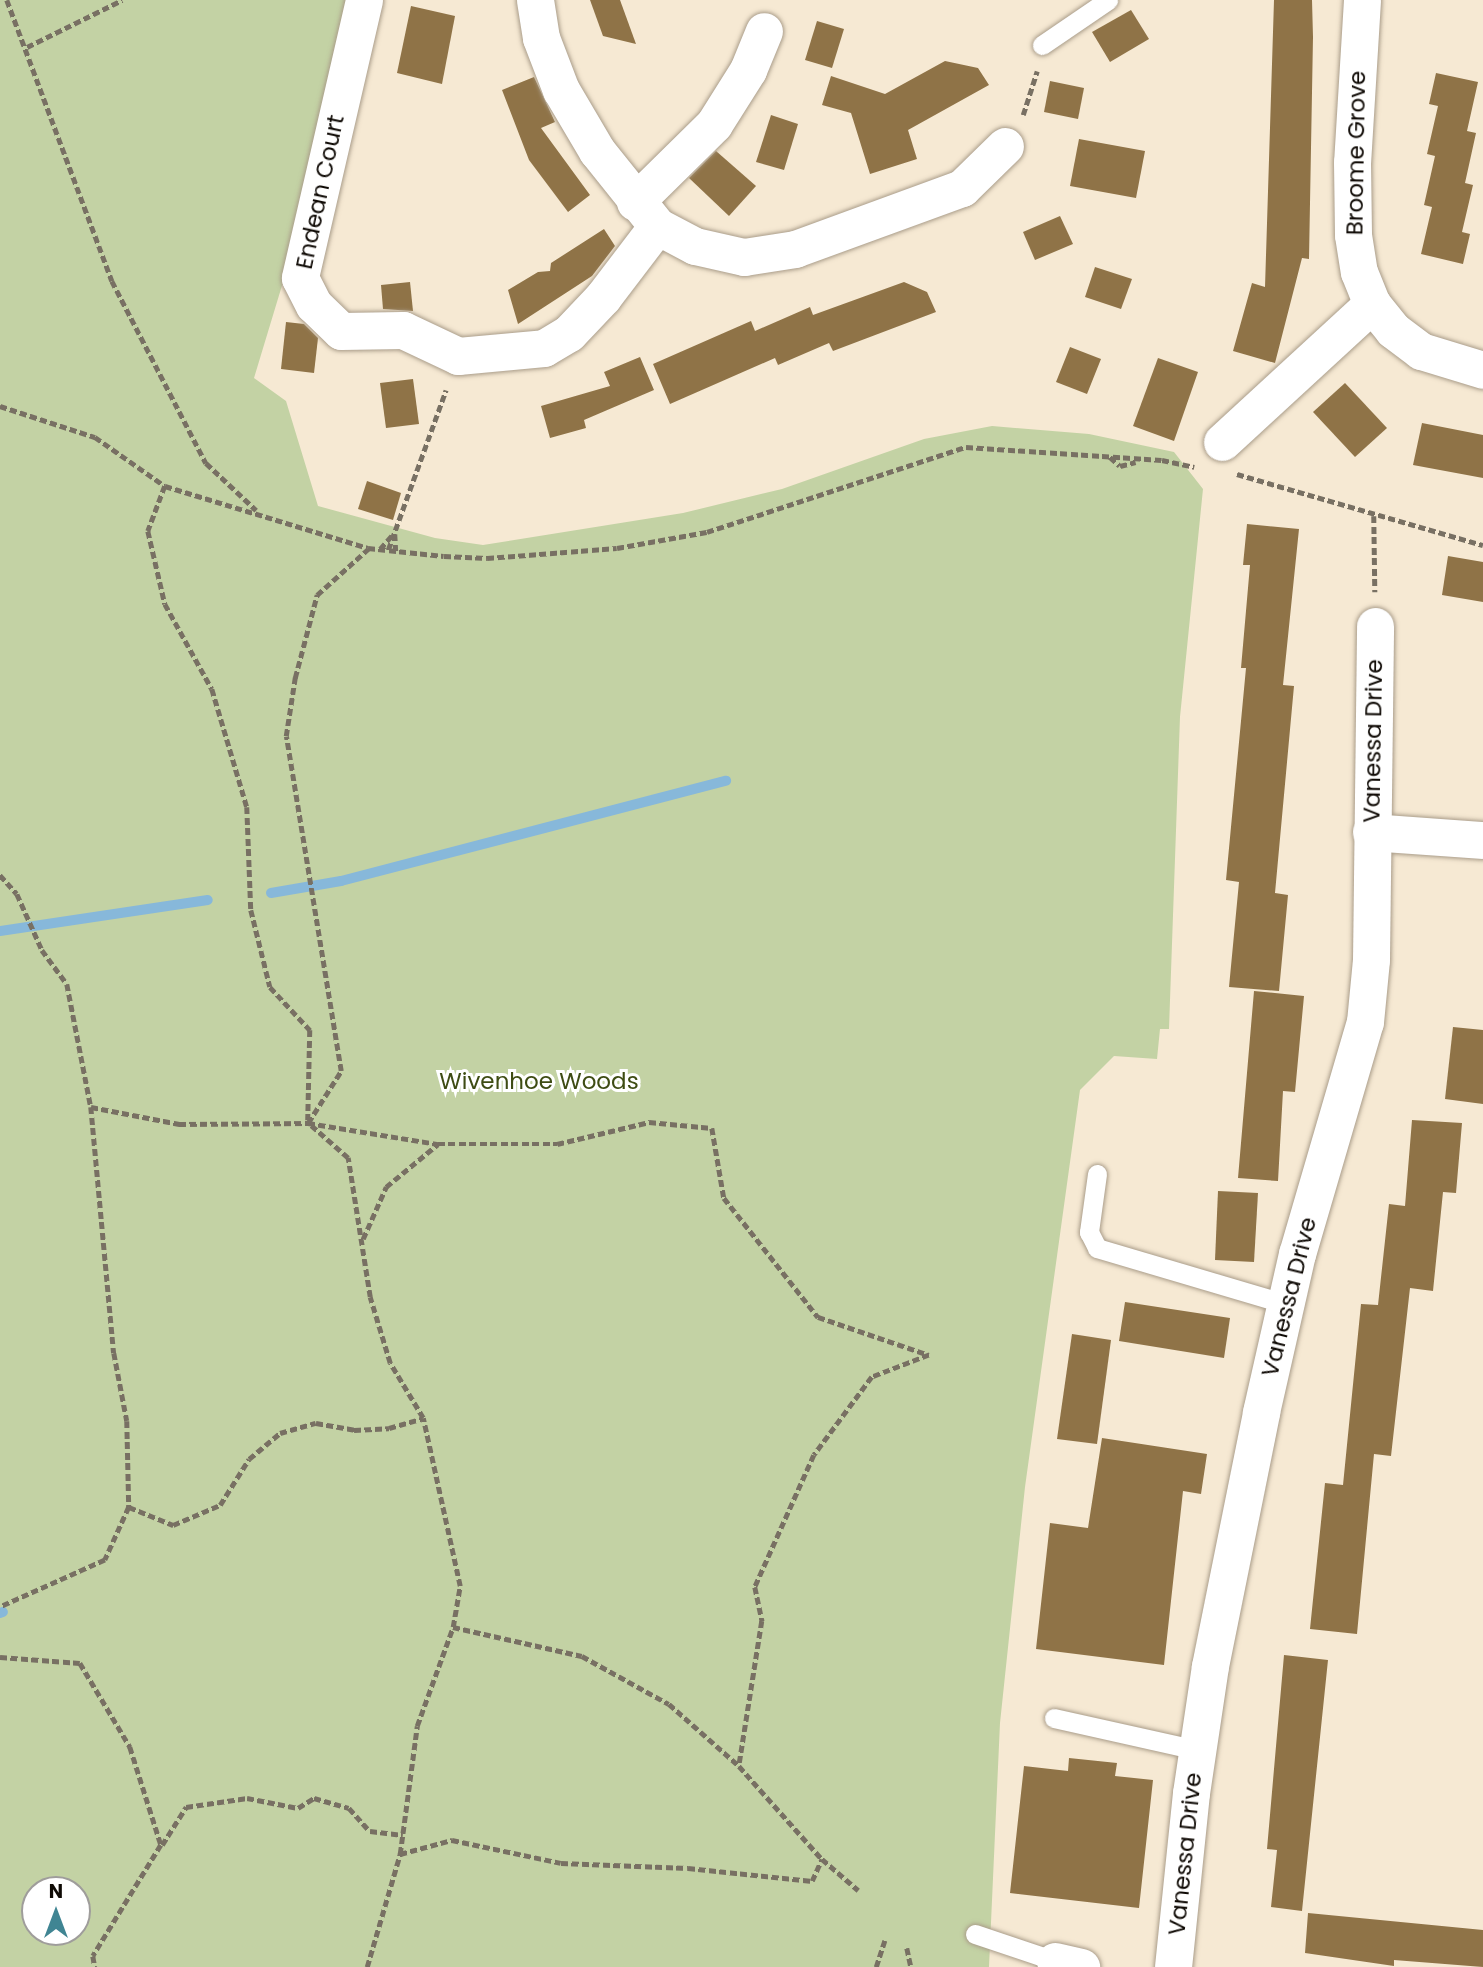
<!DOCTYPE html>
<html>
<head>
<meta charset="utf-8">
<style>
	body { margin:0 }
	#map { position:relative; width:1483px; height:1967px; overflow:hidden; background:#f6e9d3; font-family:Poppins,sans-serif }
	div>[style] { position:absolute }
	[style*='--x'] { left:calc(var(--x)*1px); top:calc(var(--y)*1px); width:calc(var(--w)*1px); rotate:calc(var(--a)*1deg) }
	.green>* { inset:0; background:#c3d2a4 }
	.stream>* { height:10px; margin:-5px; padding:0 5px; transform-origin:5px; border-radius:5px; background:#87b8da }
	.building>* { inset:0; background:#8f7347 }
	.path>* { height:4.5px; margin-top:-2.25px; transform-origin:0; background:repeating-linear-gradient(90deg,#787063 0 7px,transparent 0 10.5px) }
	.roads { filter:drop-shadow(0 0 2px #aa9d8a) drop-shadow(0 0 2px #aa9d8a) }
	.service>* { height:19px; margin:-9.5px; padding:0 9.5px; transform-origin:9.5px; border-radius:9.5px; background:#fff }
	.minor>* { height:37px; margin:-18.5px; padding:0 18.5px; transform-origin:18.5px; border-radius:18.5px; background:#fff }
	span { translate:-50% -50%; white-space:nowrap; text-align:center; line-height:1.15; -webkit-text-stroke:6px #fff; paint-order:stroke }
	.street-label { font-size:23px; color:#0f0a05 }
	.park-label { font-size:23px; color:#3e4c13 }
	.north { position:absolute; left:21px; top:1876px; width:70px; height:70px; box-sizing:border-box; background:#fff; border:2px solid #9f9d9b; border-radius:50%; rotate:0deg; font-size:19px; font-weight:700; line-height:28px; text-align:center; color:#0f0a05 }
	.north::after { content:''; display:block; margin:auto; width:24px; height:32px; background:#408593; clip-path:polygon(50% 0,100% 100%,50% 72%,0 100%) }
</style>
</head>
<body>
<div id="map">
	<div class="green">
		<i style="clip-path:polygon(evenodd,0 0,355px 0,290px 259px,254px 378px,286px 401px,318px 506px,435px 538px,483px 545px,683px 513px,782px 489px,924px 439px,992px 426px,1089px 434px,1174px 452px,1203px 489px,1180px 717px,1169px 1029px,1160px 1029px,1157px 1059px,1114px 1056px,1080px 1090px,1025px 1487px,1000px 1723px,989px 1967px,0 1967px,0 0,35px 1890px,77px 1890px,77px 1932px,35px 1932px,35px 1890px)"></i>
	</div>
	<div class="stream">
		<i style="--x:271;--y:893;--w:71;--a:-9.7"></i>
		<i style="--x:341;--y:881;--w:398;--a:-14.6"></i>
		<i style="--x:0;--y:931;--w:210;--a:-8.5"></i>
		<i style="--x:0;--y:1613;--w:3;--a:-18"></i>
	</div>
	<div class="building">
		<i style="clip-path:polygon(590px 0,620px 0,636px 44px,603px 36px)"></i>
		<i style="clip-path:polygon(1274px 0,1312px 0,1313px 37px,1309px 259px,1302px 258px,1275px 363px,1233px 351px,1252px 283px,1265px 287px)"></i>
		<i style="clip-path:polygon(411px 6px,455px 16px,442px 84px,397px 73px)"></i>
		<i style="clip-path:polygon(1131px 10px,1149px 39px,1110px 62px,1092px 32px)"></i>
		<i style="clip-path:polygon(817px 21px,844px 29px,832px 68px,805px 60px)"></i>
		<i style="clip-path:polygon(945px 61px,978px 68px,989px 85px,908px 130px,917px 159px,870px 174px,851px 113px,822px 105px,831px 76px,885px 94px)"></i>
		<i style="clip-path:polygon(1436px 73px,1478px 82px,1467px 131px,1476px 133px,1465px 183px,1473px 185px,1462px 232px,1470px 234px,1463px 264px,1421px 254px,1432px 207px,1424px 205px,1435px 156px,1427px 154px,1438px 106px,1429px 104px)"></i>
		<i style="clip-path:polygon(534px 77px,555px 122px,541px 128px,590px 195px,568px 212px,529px 160px,502px 90px)"></i>
		<i style="clip-path:polygon(1050px 81px,1084px 88px,1078px 119px,1044px 112px)"></i>
		<i style="clip-path:polygon(771px 115px,798px 124px,784px 170px,756px 162px)"></i>
		<i style="clip-path:polygon(1079px 139px,1145px 151px,1136px 198px,1070px 186px)"></i>
		<i style="clip-path:polygon(716px 151px,756px 186px,729px 216px,689px 178px)"></i>
		<i style="clip-path:polygon(1060px 216px,1073px 244px,1035px 260px,1023px 232px)"></i>
		<i style="clip-path:polygon(604px 229px,615px 246px,592px 276px,518px 324px,508px 290px,538px 272px,550px 271px,551px 263px)"></i>
		<i style="clip-path:polygon(1095px 267px,1132px 279px,1121px 309px,1085px 297px)"></i>
		<i style="clip-path:polygon(410px 282px,413px 311px,383px 309px,381px 285px)"></i>
		<i style="clip-path:polygon(904px 282px,927px 292px,936px 312px,833px 351px,829px 343px,778px 365px,775px 358px,670px 404px,653px 364px,751px 321px,755px 331px,810px 307px,813px 315px)"></i>
		<i style="clip-path:polygon(286px 322px,304px 324px,318px 338px,314px 373px,281px 369px)"></i>
		<i style="clip-path:polygon(1070px 347px,1101px 359px,1087px 394px,1056px 382px)"></i>
		<i style="clip-path:polygon(640px 357px,654px 390px,584px 420px,586px 428px,550px 438px,541px 406px,610px 386px,604px 372px)"></i>
		<i style="clip-path:polygon(1158px 358px,1198px 372px,1174px 441px,1133px 426px)"></i>
		<i style="clip-path:polygon(413px 379px,419px 424px,386px 428px,380px 383px)"></i>
		<i style="clip-path:polygon(1345px 383px,1387px 428px,1355px 457px,1313px 412px)"></i>
		<i style="clip-path:polygon(1422px 423px,1483px 435px,1483px 478px,1413px 465px)"></i>
		<i style="clip-path:polygon(367px 481px,401px 493px,393px 520px,358px 509px)"></i>
		<i style="clip-path:polygon(1247px 524px,1299px 529px,1283px 685px,1294px 686px,1275px 893px,1288px 895px,1279px 991px,1229px 987px,1239px 882px,1226px 880px,1246px 668px,1241px 668px,1250px 565px,1243px 565px)"></i>
		<i style="clip-path:polygon(1448px 556px,1483px 562px,1483px 602px,1442px 595px)"></i>
		<i style="clip-path:polygon(1254px 991px,1304px 996px,1295px 1092px,1283px 1091px,1278px 1181px,1238px 1178px)"></i>
		<i style="clip-path:polygon(1453px 1027px,1483px 1030px,1483px 1104px,1445px 1099px)"></i>
		<i style="clip-path:polygon(1412px 1120px,1462px 1123px,1456px 1193px,1443px 1192px,1433px 1291px,1410px 1288px,1391px 1456px,1374px 1454px,1357px 1634px,1310px 1629px,1325px 1483px,1343px 1485px,1361px 1304px,1378px 1305px,1389px 1204px,1405px 1206px)"></i>
		<i style="clip-path:polygon(1218px 1191px,1258px 1193px,1254px 1262px,1215px 1260px)"></i>
		<i style="clip-path:polygon(1125px 1302px,1230px 1318px,1224px 1358px,1119px 1341px)"></i>
		<i style="clip-path:polygon(1072px 1334px,1111px 1340px,1097px 1444px,1057px 1439px)"></i>
		<i style="clip-path:polygon(1102px 1438px,1207px 1454px,1201px 1494px,1183px 1491px,1164px 1665px,1036px 1649px,1050px 1523px,1088px 1528px)"></i>
		<i style="clip-path:polygon(1284px 1655px,1328px 1660px,1302px 1911px,1271px 1907px,1277px 1850px,1267px 1849px)"></i>
		<i style="clip-path:polygon(1069px 1758px,1117px 1763px,1115px 1776px,1153px 1780px,1139px 1908px,1010px 1893px,1024px 1766px,1068px 1771px)"></i>
		<i style="clip-path:polygon(1308px 1913px,1483px 1930px,1483px 1967px,1394px 1960px,1394px 1966px,1305px 1953px)"></i>
	</div>
	<div class="path">
		<i style="--x:7;--y:0;--w:300;--a:69.5"></i>
		<i style="--x:112;--y:281;--w:205;--a:62.7"></i>
		<i style="--x:206;--y:463;--w:69;--a:43.2"></i>
		<i style="--x:27;--y:47;--w:106;--a:-26.3"></i>
		<i style="--x:1023;--y:115;--w:46;--a:-72.3"></i>
		<i style="--x:0;--y:406;--w:100;--a:18.1"></i>
		<i style="--x:95;--y:437;--w:85;--a:35"></i>
		<i style="--x:165;--y:486;--w:212;--a:17"></i>
		<i style="--x:368;--y:548;--w:76;--a:6"></i>
		<i style="--x:444;--y:556;--w:43;--a:2.7"></i>
		<i style="--x:487;--y:558;--w:130;--a:-4.4"></i>
		<i style="--x:617;--y:548;--w:91;--a:-10.1"></i>
		<i style="--x:707;--y:532;--w:273;--a:-18.2"></i>
		<i style="--x:966;--y:447;--w:196;--a:3.8"></i>
		<i style="--x:1162;--y:460;--w:33;--a:12"></i>
		<i style="--x:1110;--y:457;--w:13;--a:42"></i>
		<i style="--x:1120;--y:466;--w:16;--a:-14"></i>
		<i style="--x:1237;--y:474;--w:256;--a:16.1"></i>
		<i style="--x:165;--y:486;--w:48;--a:110.7"></i>
		<i style="--x:148;--y:531;--w:75;--a:76.9"></i>
		<i style="--x:165;--y:604;--w:97;--a:61.1"></i>
		<i style="--x:212;--y:689;--w:123;--a:73.5"></i>
		<i style="--x:247;--y:807;--w:103;--a:87.8"></i>
		<i style="--x:251;--y:910;--w:79;--a:76.1"></i>
		<i style="--x:270;--y:987;--w:59;--a:47.1"></i>
		<i style="--x:310;--y:1030;--w:90;--a:91.3"></i>
		<i style="--x:1374;--y:516;--w:76;--a:89.2"></i>
		<i style="--x:395;--y:534;--w:17;--a:87"></i>
		<i style="--x:380;--y:549;--w:20;--a:-49"></i>
		<i style="--x:388;--y:550;--w:170;--a:-70.1"></i>
		<i style="--x:0;--y:875;--w:25;--a:48"></i>
		<i style="--x:17;--y:894;--w:61;--a:65.9"></i>
		<i style="--x:42;--y:950;--w:42;--a:53.7"></i>
		<i style="--x:67;--y:984;--w:125;--a:79"></i>
		<i style="--x:91;--y:1107;--w:247;--a:84.7"></i>
		<i style="--x:114;--y:1353;--w:69;--a:79.2"></i>
		<i style="--x:127;--y:1421;--w:86;--a:88.7"></i>
		<i style="--x:129;--y:1507;--w:58;--a:114.4"></i>
		<i style="--x:105;--y:1560;--w:115;--a:155.9"></i>
		<i style="--x:91;--y:1107;--w:90;--a:10.9"></i>
		<i style="--x:179;--y:1124;--w:129;--a:-0.4"></i>
		<i style="--x:308;--y:1123;--w:132;--a:9.2"></i>
		<i style="--x:438;--y:1144;--w:119;--a:0"></i>
		<i style="--x:557;--y:1144;--w:95;--a:-13.4"></i>
		<i style="--x:649;--y:1122;--w:63;--a:5.4"></i>
		<i style="--x:712;--y:1128;--w:71;--a:80.3"></i>
		<i style="--x:724;--y:1198;--w:152;--a:51.7"></i>
		<i style="--x:818;--y:1317;--w:117;--a:18.9"></i>
		<i style="--x:929;--y:1355;--w:61;--a:158.9"></i>
		<i style="--x:872;--y:1377;--w:97;--a:126.6"></i>
		<i style="--x:814;--y:1455;--w:145;--a:114.1"></i>
		<i style="--x:755;--y:1587;--w:35;--a:78"></i>
		<i style="--x:762;--y:1621;--w:147;--a:99"></i>
		<i style="--x:363;--y:1239;--w:57;--a:-66.1"></i>
		<i style="--x:386;--y:1187;--w:67;--a:-39.6"></i>
		<i style="--x:129;--y:1507;--w:48;--a:22.2"></i>
		<i style="--x:173;--y:1525;--w:51;--a:-23.1"></i>
		<i style="--x:220;--y:1505;--w:54;--a:-57.8"></i>
		<i style="--x:249;--y:1459;--w:40;--a:-40"></i>
		<i style="--x:280;--y:1433;--w:37;--a:-16"></i>
		<i style="--x:316;--y:1423;--w:39;--a:10"></i>
		<i style="--x:354;--y:1430;--w:35;--a:-3"></i>
		<i style="--x:389;--y:1428;--w:35;--a:-16"></i>
		<i style="--x:453;--y:1627;--w:132;--a:12.7"></i>
		<i style="--x:582;--y:1656;--w:99;--a:28.9"></i>
		<i style="--x:669;--y:1704;--w:94;--a:41.5"></i>
		<i style="--x:739;--y:1766;--w:125;--a:48.3"></i>
		<i style="--x:822;--y:1859;--w:48;--a:40.7"></i>
		<i style="--x:0;--y:1657;--w:80;--a:4.3"></i>
		<i style="--x:80;--y:1663;--w:98;--a:59.2"></i>
		<i style="--x:130;--y:1747;--w:103;--a:72.4"></i>
		<i style="--x:161;--y:1845;--w:130;--a:121.5"></i>
		<i style="--x:93;--y:1956;--w:11;--a:80"></i>
		<i style="--x:162;--y:1845;--w:45;--a:-57.7"></i>
		<i style="--x:186;--y:1807;--w:62;--a:-8.4"></i>
		<i style="--x:247;--y:1798;--w:52;--a:11.1"></i>
		<i style="--x:298;--y:1808;--w:19;--a:-32"></i>
		<i style="--x:314;--y:1798;--w:36;--a:16"></i>
		<i style="--x:349;--y:1808;--w:31;--a:48"></i>
		<i style="--x:370;--y:1831;--w:33;--a:7"></i>
		<i style="--x:400;--y:1854;--w:54;--a:-15.1"></i>
		<i style="--x:452;--y:1840;--w:111;--a:11.9"></i>
		<i style="--x:561;--y:1863;--w:127;--a:2.3"></i>
		<i style="--x:688;--y:1868;--w:125;--a:6"></i>
		<i style="--x:812;--y:1881;--w:24;--a:-66"></i>
		<i style="--x:907;--y:1948;--w:19;--a:78"></i>
		<i style="--x:367;--y:1967;--w:118;--a:-73.7"></i>
		<i style="--x:400;--y:1854;--w:129;--a:-82.4"></i>
		<i style="--x:417;--y:1726;--w:105;--a:-70"></i>
		<i style="--x:453;--y:1627;--w:42;--a:-80.3"></i>
		<i style="--x:460;--y:1586;--w:172;--a:-102.4"></i>
		<i style="--x:423;--y:1418;--w:64;--a:-121"></i>
		<i style="--x:390;--y:1363;--w:69;--a:-106.9"></i>
		<i style="--x:370;--y:1297;--w:141;--a:-99"></i>
		<i style="--x:348;--y:1158;--w:53;--a:-138.8"></i>
		<i style="--x:308;--y:1123;--w:62;--a:-57.6"></i>
		<i style="--x:341;--y:1071;--w:339;--a:-99.3"></i>
		<i style="--x:286;--y:736;--w:59;--a:-81.2"></i>
		<i style="--x:295;--y:678;--w:86;--a:-75.2"></i>
		<i style="--x:317;--y:595;--w:69;--a:-42"></i>
		<i style="--x:876;--y:1967;--w:28;--a:-72"></i>
	</div>
	<div class="roads">
		<div class="service">
			<i style="--x:1042;--y:45;--w:80;--a:-34.3"></i>
			<i style="--x:1097;--y:1174;--w:59;--a:97.9"></i>
			<i style="--x:1089;--y:1232;--w:18;--a:63"></i>
			<i style="--x:1097;--y:1248;--w:197;--a:16.5"></i>
			<i style="--x:1054;--y:1718;--w:147;--a:12.6"></i>
			<i style="--x:975;--y:1934;--w:84;--a:18.6"></i>
		</div>
		<div class="minor">
			<i style="--x:364;--y:0;--w:285;--a:103"></i>
			<i style="--x:300;--y:278;--w:30;--a:63"></i>
			<i style="--x:314;--y:305;--w:37;--a:44"></i>
			<i style="--x:341;--y:331;--w:62;--a:-0.9"></i>
			<i style="--x:403;--y:330;--w:61;--a:25.3"></i>
			<i style="--x:458;--y:356;--w:86;--a:-5.3"></i>
			<i style="--x:544;--y:348;--w:29;--a:-31"></i>
			<i style="--x:569;--y:333;--w:50;--a:-46.6"></i>
			<i style="--x:603;--y:297;--w:89;--a:-52.7"></i>
			<i style="--x:535;--y:0;--w:38;--a:81"></i>
			<i style="--x:541;--y:38;--w:56;--a:69"></i>
			<i style="--x:561;--y:90;--w:71;--a:59.5"></i>
			<i style="--x:597;--y:151;--w:96;--a:51.3"></i>
			<i style="--x:657;--y:226;--w:43;--a:27.8"></i>
			<i style="--x:695;--y:246;--w:50;--a:12.7"></i>
			<i style="--x:744;--y:257;--w:52;--a:-8.9"></i>
			<i style="--x:795;--y:249;--w:178;--a:-20.1"></i>
			<i style="--x:962;--y:188;--w:60;--a:-44.3"></i>
			<i style="--x:1362;--y:0;--w:162;--a:93.5"></i>
			<i style="--x:1352;--y:162;--w:73;--a:89.2"></i>
			<i style="--x:1353;--y:235;--w:37;--a:81"></i>
			<i style="--x:1359;--y:272;--w:35;--a:68"></i>
			<i style="--x:1372;--y:304;--w:33;--a:51"></i>
			<i style="--x:1393;--y:330;--w:35;--a:37"></i>
			<i style="--x:1421;--y:351;--w:65;--a:17"></i>
			<i style="--x:635;--y:202;--w:111;--a:-44.6"></i>
			<i style="--x:714;--y:124;--w:64;--a:-57.8"></i>
			<i style="--x:748;--y:70;--w:42;--a:-67.7"></i>
			<i style="--x:1222;--y:442;--w:204;--a:-42.6"></i>
			<i style="--x:1371;--y:832;--w:112;--a:4.1"></i>
			<i style="--x:1055;--y:1961;--w:27;--a:13"></i>
			<i style="--x:1173;--y:1967;--w:175;--a:-84.1"></i>
			<i style="--x:1191;--y:1793;--w:128;--a:-81.5"></i>
			<i style="--x:1210;--y:1666;--w:259;--a:-78.6"></i>
			<i style="--x:1261;--y:1412;--w:162;--a:-77.2"></i>
			<i style="--x:1297;--y:1254;--w:242;--a:-73.7"></i>
			<i style="--x:1365;--y:1022;--w:62;--a:-84.5"></i>
			<i style="--x:1371;--y:960;--w:334;--a:-89.3"></i>
		</div>
	</div>
	<div class="street-label">
		<span style="left:1356px;top:153px;rotate:-89deg">Broome Grove</span>
		<span style="left:320px;top:192px;rotate:-78deg">Endean Court</span>
		<span style="left:1373px;top:741px;rotate:-89deg">Vanessa Drive</span>
		<span style="left:1289px;top:1297px;rotate:-76deg">Vanessa Drive</span>
		<span style="left:1185px;top:1854px;rotate:-84deg">Vanessa Drive</span>
	</div>
	<div class="park-label">
		<span style="left:539px;top:1081px">Wivenhoe Woods</span>
	</div>
	<div class="north">N</div>
</div>
</body>
</html>
